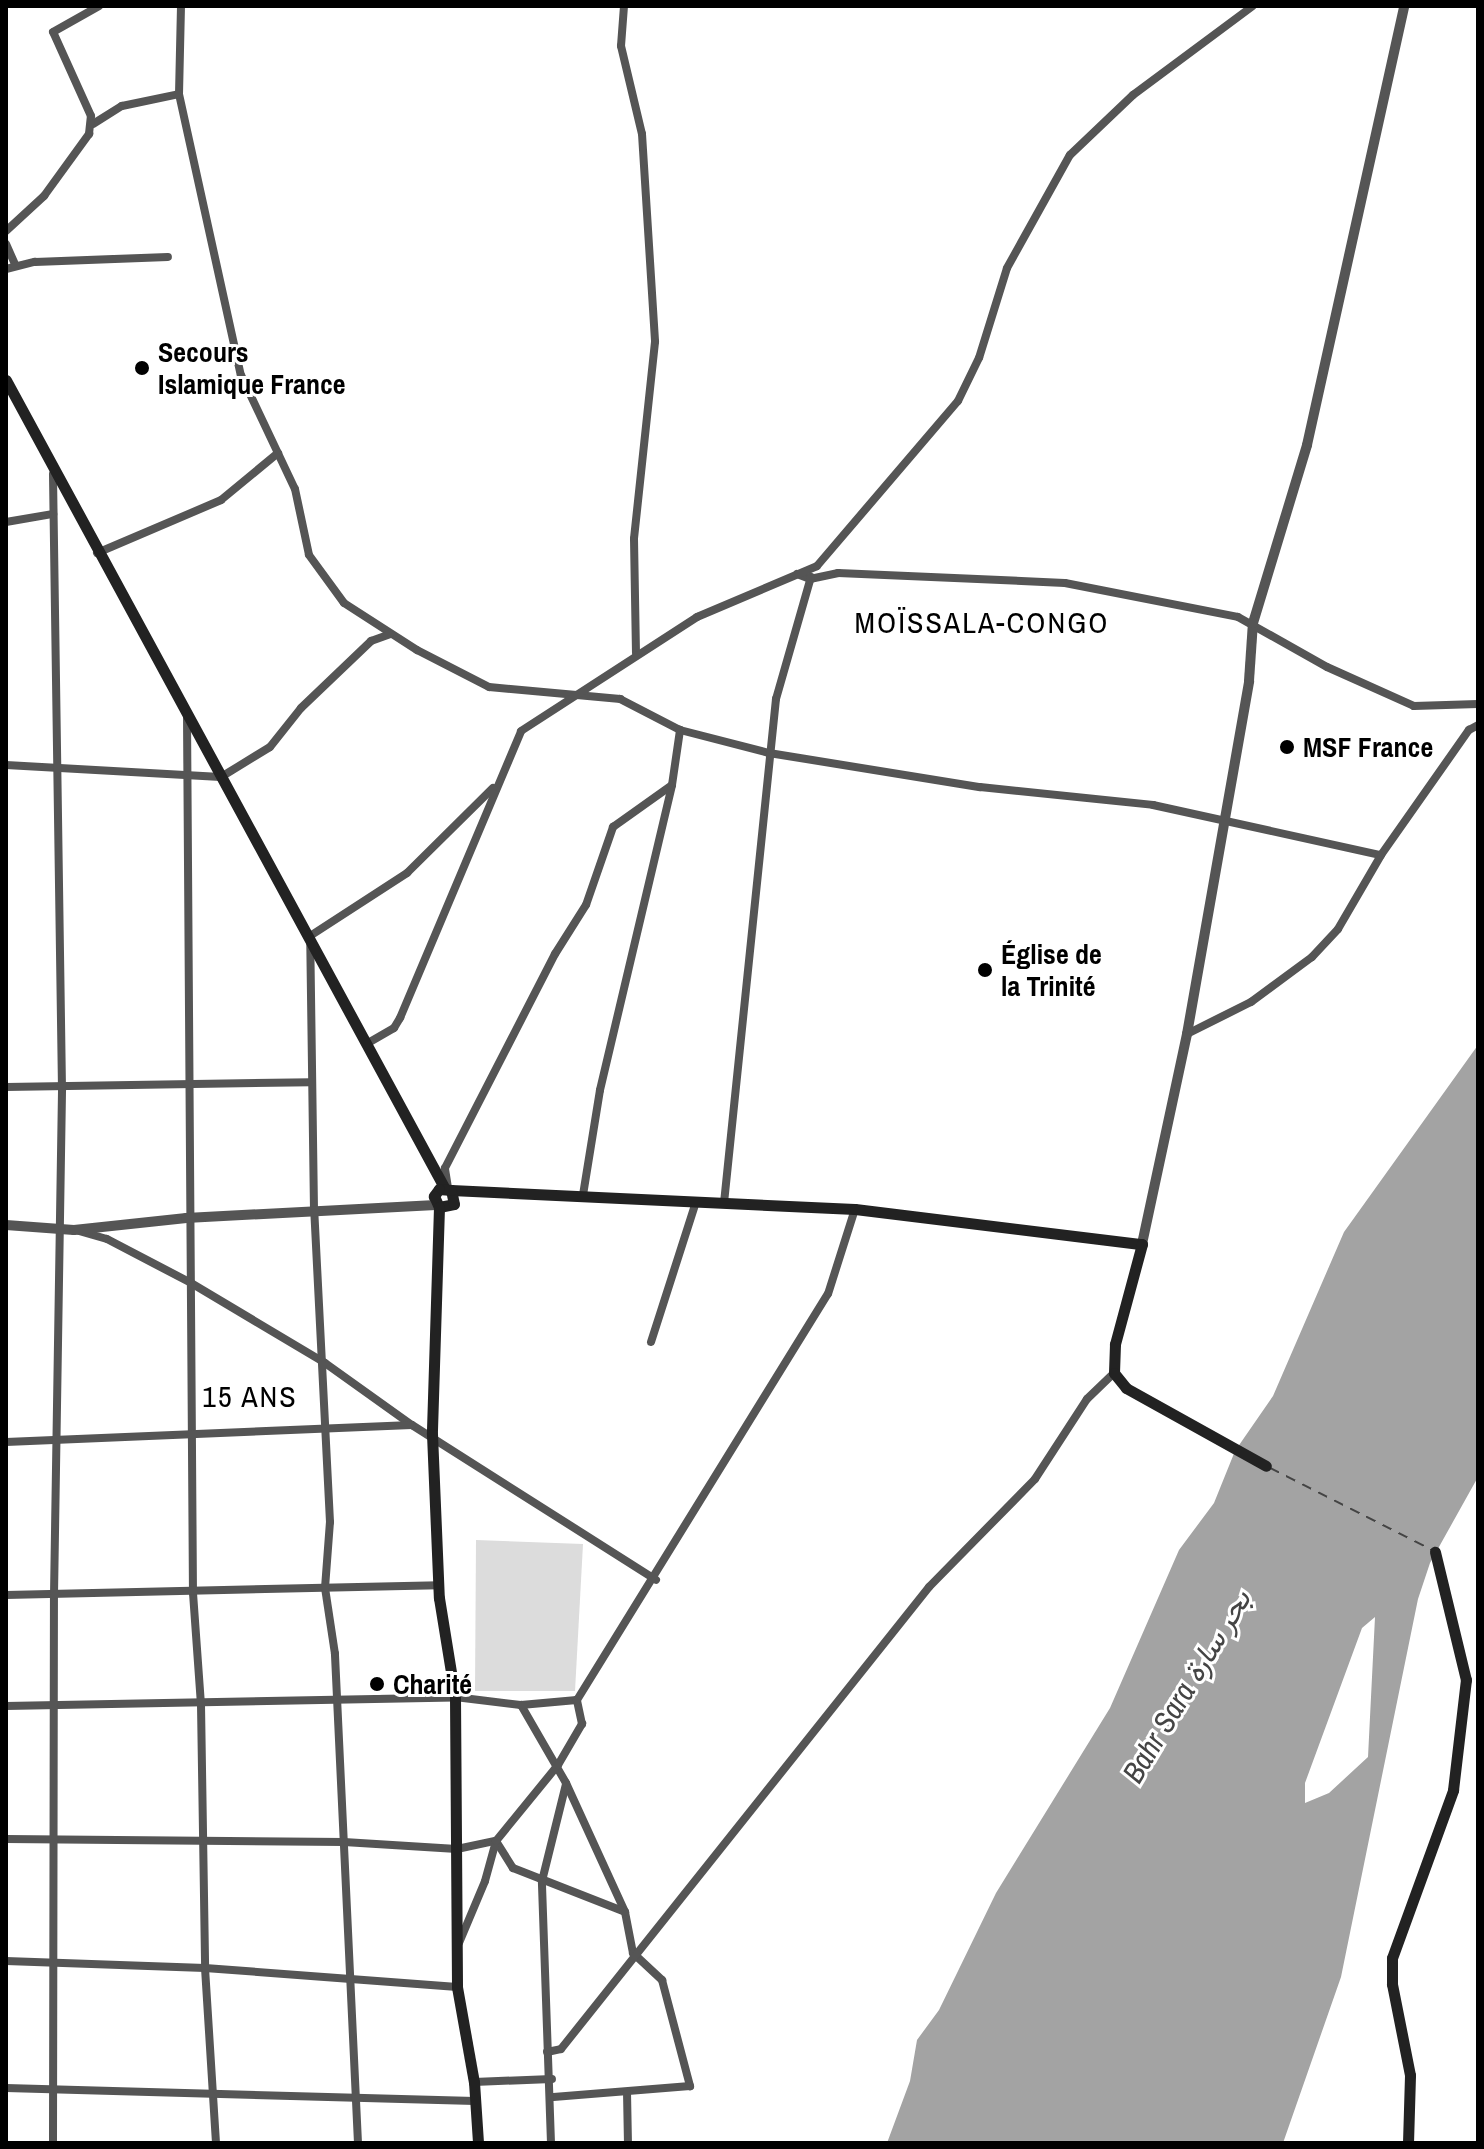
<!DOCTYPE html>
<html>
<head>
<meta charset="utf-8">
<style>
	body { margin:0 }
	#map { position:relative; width:1484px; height:2149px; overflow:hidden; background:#fff; font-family:"Archivo Narrow",Vazirmatn,sans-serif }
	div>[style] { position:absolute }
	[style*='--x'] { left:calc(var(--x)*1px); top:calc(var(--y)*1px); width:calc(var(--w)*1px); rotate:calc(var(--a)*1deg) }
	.green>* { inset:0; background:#dcdcdc }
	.water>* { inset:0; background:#a3a3a3 }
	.ferry>* { height:2px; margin-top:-1px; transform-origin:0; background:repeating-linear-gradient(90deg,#444 0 10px,transparent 0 18px) }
	.minor>* { height:8px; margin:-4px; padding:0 4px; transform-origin:4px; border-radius:4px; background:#555 }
	.tertiary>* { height:10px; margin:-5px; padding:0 5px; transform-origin:5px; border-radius:5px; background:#555 }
	.secondary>* { height:11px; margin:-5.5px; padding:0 5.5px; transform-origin:5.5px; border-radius:5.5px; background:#222 }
	.dots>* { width:22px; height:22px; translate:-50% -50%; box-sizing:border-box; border:4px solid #fff; border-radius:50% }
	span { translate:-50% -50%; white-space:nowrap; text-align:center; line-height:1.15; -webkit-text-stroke:6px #fff; paint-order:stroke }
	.poi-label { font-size:28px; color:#000; font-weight:700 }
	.left { translate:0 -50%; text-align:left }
	.neighbourhood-label { font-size:30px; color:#000; letter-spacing:2px }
	.water-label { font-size:30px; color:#444; font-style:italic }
	.frame { position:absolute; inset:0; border:8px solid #000; pointer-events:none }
</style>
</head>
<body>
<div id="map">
	<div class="green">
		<i style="clip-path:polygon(476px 1540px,583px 1544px,575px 1691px,475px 1691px)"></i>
	</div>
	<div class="water">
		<i style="clip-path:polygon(evenodd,1478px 1045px,1478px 1477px,1430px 1563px,1418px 1599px,1341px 1977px,1283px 2143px,887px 2143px,910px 2081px,917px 2040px,939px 2010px,996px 1893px,1110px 1708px,1179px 1550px,1214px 1503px,1235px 1451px,1273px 1396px,1344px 1232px,1478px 1045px,1375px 1617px,1368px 1757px,1329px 1793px,1305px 1803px,1305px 1783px,1362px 1628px,1375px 1617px)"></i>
	</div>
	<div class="ferry">
		<i style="--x:1270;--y:1468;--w:182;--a:26.8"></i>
	</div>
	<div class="minor">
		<i style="--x:181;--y:6;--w:88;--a:91.3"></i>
		<i style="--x:179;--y:94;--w:288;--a:77.6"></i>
		<i style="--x:241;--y:375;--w:126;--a:64.7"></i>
		<i style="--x:295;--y:489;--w:67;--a:78"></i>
		<i style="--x:309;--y:555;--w:59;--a:53.9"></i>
		<i style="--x:344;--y:603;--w:87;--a:32.8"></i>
		<i style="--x:417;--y:650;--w:81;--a:27.2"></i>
		<i style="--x:489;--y:687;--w:132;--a:5.2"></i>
		<i style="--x:620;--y:699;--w:68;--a:27.3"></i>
		<i style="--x:680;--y:730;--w:92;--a:14.5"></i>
		<i style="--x:769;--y:753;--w:214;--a:9.2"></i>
		<i style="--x:980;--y:787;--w:174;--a:5.9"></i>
		<i style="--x:1153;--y:805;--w:233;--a:12.4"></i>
		<i style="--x:624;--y:6;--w:40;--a:94.3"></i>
		<i style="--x:621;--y:46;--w:90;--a:76.6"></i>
		<i style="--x:642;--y:134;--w:208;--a:86.4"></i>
		<i style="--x:655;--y:342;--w:198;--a:96.1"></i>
		<i style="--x:634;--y:539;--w:114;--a:89"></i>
		<i style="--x:93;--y:124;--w:34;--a:-32"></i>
		<i style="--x:122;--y:106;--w:58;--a:-11.9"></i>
		<i style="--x:6;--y:231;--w:52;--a:-42.6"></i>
		<i style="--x:44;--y:196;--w:77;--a:-54"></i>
		<i style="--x:89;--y:134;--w:18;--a:-84"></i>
		<i style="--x:91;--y:116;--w:92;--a:-114.3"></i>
		<i style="--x:53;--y:32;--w:53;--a:-29.5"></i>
		<i style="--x:6;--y:244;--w:24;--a:66"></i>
		<i style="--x:6;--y:269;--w:30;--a:-14"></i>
		<i style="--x:35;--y:262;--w:133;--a:-2.2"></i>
		<i style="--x:6;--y:522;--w:48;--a:-9.7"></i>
		<i style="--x:97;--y:553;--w:135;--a:-23.1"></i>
		<i style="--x:221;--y:500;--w:74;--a:-39.5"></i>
		<i style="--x:797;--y:574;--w:14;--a:21"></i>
		<i style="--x:810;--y:579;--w:29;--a:-12"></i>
		<i style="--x:838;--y:573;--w:227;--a:2.5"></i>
		<i style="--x:1065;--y:583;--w:176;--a:11.1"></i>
		<i style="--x:1238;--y:617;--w:102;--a:29.3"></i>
		<i style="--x:1327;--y:667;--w:95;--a:24.1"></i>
		<i style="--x:1414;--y:706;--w:64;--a:-1.8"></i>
		<i style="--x:187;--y:716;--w:877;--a:89.61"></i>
		<i style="--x:193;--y:1593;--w:112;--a:85.9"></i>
		<i style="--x:201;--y:1705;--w:263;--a:89.1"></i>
		<i style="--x:205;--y:1968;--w:175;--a:86.4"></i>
		<i style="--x:6;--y:765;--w:215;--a:3.2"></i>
		<i style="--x:221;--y:777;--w:57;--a:-31.5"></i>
		<i style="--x:270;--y:747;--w:50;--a:-51.5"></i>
		<i style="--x:301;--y:708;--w:97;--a:-43.7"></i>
		<i style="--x:371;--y:641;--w:20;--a:-20"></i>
		<i style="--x:1187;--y:1034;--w:72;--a:-26.6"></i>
		<i style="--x:1251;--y:1002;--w:76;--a:-36.4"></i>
		<i style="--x:1312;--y:957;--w:38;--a:-47"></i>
		<i style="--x:1338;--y:929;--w:86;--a:-59.8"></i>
		<i style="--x:1381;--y:855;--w:153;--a:-54.9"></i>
		<i style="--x:1469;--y:730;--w:10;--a:-29"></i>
		<i style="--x:368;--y:1043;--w:30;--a:-30"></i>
		<i style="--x:394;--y:1028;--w:12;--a:-59"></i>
		<i style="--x:400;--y:1018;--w:311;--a:-67.1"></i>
		<i style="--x:521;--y:731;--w:210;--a:-32.9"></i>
		<i style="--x:697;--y:617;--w:130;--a:-23"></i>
		<i style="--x:817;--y:566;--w:217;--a:-49.5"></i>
		<i style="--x:958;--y:401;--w:48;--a:-64"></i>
		<i style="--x:979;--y:358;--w:94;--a:-72.7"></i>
		<i style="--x:1007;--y:268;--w:129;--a:-60.9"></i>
		<i style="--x:1070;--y:155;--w:87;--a:-43.6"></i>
		<i style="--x:1133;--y:95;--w:149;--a:-36.6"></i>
		<i style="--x:6;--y:1087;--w:305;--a:-0.9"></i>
		<i style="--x:448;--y:1188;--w:20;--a:-99"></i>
		<i style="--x:445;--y:1168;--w:241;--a:-62.8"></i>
		<i style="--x:555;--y:954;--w:58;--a:-57.7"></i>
		<i style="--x:586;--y:905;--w:83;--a:-70.9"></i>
		<i style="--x:613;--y:827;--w:72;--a:-35.4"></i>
		<i style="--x:583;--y:1195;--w:106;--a:-80.8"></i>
		<i style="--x:600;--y:1090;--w:313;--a:-76.7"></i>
		<i style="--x:672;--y:785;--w:56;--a:-81.7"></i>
		<i style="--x:724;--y:1203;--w:507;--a:-84.11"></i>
		<i style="--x:776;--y:699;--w:127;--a:-74"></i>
		<i style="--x:79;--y:1231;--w:29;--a:16"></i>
		<i style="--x:107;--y:1239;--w:95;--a:27.6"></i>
		<i style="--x:191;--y:1283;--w:156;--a:30.8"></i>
		<i style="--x:325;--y:1363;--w:107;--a:35.5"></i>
		<i style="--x:412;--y:1425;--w:289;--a:32.4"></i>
		<i style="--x:651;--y:1342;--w:147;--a:-72.2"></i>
		<i style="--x:6;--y:1442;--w:406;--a:-2.4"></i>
		<i style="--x:6;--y:1595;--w:433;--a:-1.3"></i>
		<i style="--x:521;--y:1705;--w:90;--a:60"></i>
		<i style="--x:566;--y:1783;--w:142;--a:65.4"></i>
		<i style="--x:625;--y:1912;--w:42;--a:79"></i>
		<i style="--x:633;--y:1953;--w:40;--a:43"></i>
		<i style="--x:662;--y:1980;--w:110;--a:75.2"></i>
		<i style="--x:690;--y:2086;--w:137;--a:175.4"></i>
		<i style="--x:6;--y:1706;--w:449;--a:-1.1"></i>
		<i style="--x:455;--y:1697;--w:66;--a:6.9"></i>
		<i style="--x:521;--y:1705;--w:56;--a:-5.1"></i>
		<i style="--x:6;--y:1839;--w:338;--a:0.5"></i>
		<i style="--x:344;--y:1842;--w:113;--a:3.5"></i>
		<i style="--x:457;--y:1849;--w:40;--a:-12"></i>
		<i style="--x:496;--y:1841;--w:32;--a:58"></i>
		<i style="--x:513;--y:1868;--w:120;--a:21.4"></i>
		<i style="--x:459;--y:1943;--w:67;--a:-67.2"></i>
		<i style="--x:485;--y:1881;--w:41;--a:-74.6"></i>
		<i style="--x:496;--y:1841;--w:98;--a:-50.8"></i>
		<i style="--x:558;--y:1765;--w:48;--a:-59.7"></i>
		<i style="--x:582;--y:1724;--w:25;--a:-102"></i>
		<i style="--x:577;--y:1700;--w:477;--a:-58.3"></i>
		<i style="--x:828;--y:1294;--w:89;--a:-72.4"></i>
		<i style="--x:6;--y:1961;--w:199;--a:2"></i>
		<i style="--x:205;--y:1968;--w:253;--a:4.3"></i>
		<i style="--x:547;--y:2052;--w:14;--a:-12"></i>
		<i style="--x:561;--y:2049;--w:591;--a:-51.46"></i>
		<i style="--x:929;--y:1587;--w:151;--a:-45.5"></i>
		<i style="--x:1035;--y:1479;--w:95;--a:-57"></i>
		<i style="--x:1087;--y:1399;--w:37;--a:-44"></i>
		<i style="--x:474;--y:2082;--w:78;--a:-2.2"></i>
		<i style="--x:6;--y:2088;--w:469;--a:1.6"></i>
		<i style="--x:627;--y:2092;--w:51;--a:88.9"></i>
		<i style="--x:53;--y:2143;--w:548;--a:-89.9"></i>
		<i style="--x:54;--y:1595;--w:506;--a:-89.09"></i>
		<i style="--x:62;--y:1089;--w:615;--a:-90.84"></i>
		<i style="--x:358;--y:2143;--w:490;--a:-92.7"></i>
		<i style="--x:335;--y:1654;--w:67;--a:-98.6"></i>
		<i style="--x:325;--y:1588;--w:66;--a:-85.7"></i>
		<i style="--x:330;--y:1522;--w:312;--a:-92.9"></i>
		<i style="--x:314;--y:1210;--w:274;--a:-90.8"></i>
		<i style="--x:310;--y:936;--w:116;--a:-33"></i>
		<i style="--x:407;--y:873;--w:121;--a:-44.7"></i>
		<i style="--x:551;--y:2143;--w:262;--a:-92"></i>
		<i style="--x:542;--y:1881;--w:100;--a:-76.1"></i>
	</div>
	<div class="tertiary">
		<i style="--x:6;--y:1225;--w:68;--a:4.2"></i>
		<i style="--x:74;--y:1230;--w:113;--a:-6.1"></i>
		<i style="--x:186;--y:1218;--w:250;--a:-3"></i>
		<i style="--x:1142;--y:1244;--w:215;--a:-77.9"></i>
		<i style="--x:1187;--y:1034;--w:358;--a:-80"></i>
		<i style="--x:1249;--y:681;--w:58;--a:-86.1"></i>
		<i style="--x:1253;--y:623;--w:186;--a:-73.1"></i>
		<i style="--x:1307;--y:445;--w:450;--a:-77.5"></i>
	</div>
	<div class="secondary">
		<i style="--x:6;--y:380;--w:918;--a:61.51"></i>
		<i style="--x:451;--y:1190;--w:404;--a:2.7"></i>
		<i style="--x:855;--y:1209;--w:289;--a:7"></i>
		<i style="--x:1142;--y:1244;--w:104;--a:105.1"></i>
		<i style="--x:1115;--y:1344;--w:29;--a:92"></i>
		<i style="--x:1114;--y:1373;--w:19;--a:51"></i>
		<i style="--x:1126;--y:1388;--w:160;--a:29.1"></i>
		<i style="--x:439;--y:1207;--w:15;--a:-11"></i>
		<i style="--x:454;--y:1204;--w:14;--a:-102"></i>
		<i style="--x:451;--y:1190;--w:12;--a:-175"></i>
		<i style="--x:439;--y:1189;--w:9;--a:126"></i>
		<i style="--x:434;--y:1196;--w:12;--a:66"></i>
		<i style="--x:439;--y:1207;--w:227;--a:91.8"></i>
		<i style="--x:432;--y:1434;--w:164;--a:87.6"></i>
		<i style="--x:439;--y:1598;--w:100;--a:80.8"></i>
		<i style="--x:455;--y:1697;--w:290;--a:89.6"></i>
		<i style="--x:457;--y:1987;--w:97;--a:79.9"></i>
		<i style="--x:474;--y:2082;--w:61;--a:86.2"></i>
		<i style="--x:1408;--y:2143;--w:68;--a:-88.3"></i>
		<i style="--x:1410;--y:2075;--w:93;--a:-101.2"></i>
		<i style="--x:1392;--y:1984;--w:26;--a:-90"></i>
		<i style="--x:1392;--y:1958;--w:179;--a:-70"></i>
		<i style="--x:1453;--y:1790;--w:111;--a:-83.3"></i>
		<i style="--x:1466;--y:1680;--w:132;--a:-103.6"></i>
	</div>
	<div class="dots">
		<i style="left:142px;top:368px;background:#000"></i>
		<i style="left:1287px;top:747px;background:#000"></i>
		<i style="left:985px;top:970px;background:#000"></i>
		<i style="left:377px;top:1684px;background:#000"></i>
	</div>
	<div class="poi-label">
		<span class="left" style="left:158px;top:368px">Secours<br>Islamique France</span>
		<span class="left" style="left:1303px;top:747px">MSF France</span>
		<span class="left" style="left:1001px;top:970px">Église de<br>la Trinité</span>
		<span class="left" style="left:393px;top:1684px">Charité</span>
	</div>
	<div class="neighbourhood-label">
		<span style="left:982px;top:622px">MOÏSSALA-CONGO</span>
		<span style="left:250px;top:1396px">15 ANS</span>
	</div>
	<div class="water-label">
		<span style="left:1186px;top:1686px;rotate:-59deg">Bahr Sara بحر سارة</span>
	</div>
	<div class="frame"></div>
</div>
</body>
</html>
